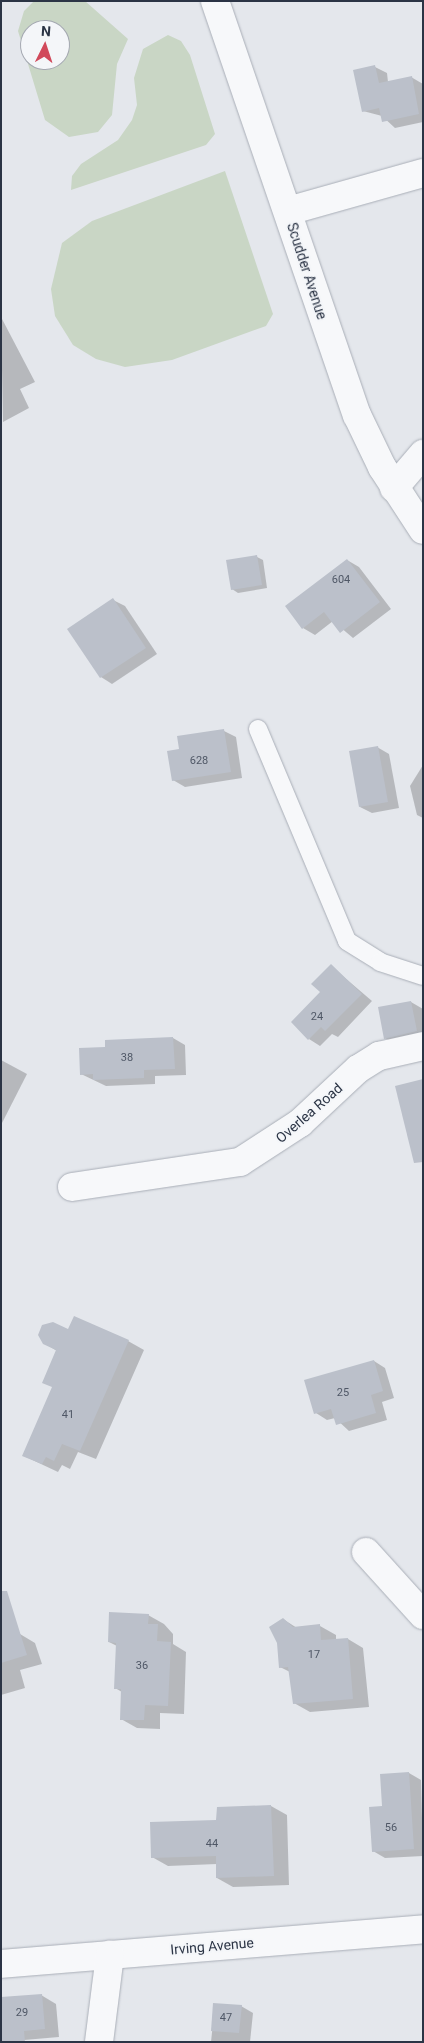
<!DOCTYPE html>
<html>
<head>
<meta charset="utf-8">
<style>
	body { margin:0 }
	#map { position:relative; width:424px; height:2043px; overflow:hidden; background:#e4e7ec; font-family:Roboto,sans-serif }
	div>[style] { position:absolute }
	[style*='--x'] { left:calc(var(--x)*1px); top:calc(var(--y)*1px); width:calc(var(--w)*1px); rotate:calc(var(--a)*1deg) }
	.green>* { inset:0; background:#c9d6c5 }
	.shadow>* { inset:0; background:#0003 }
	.building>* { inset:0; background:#bbc0ca }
	.roads { filter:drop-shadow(0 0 1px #a9aeb7) drop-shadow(0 0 1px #a9aeb7) }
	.service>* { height:18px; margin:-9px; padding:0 9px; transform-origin:9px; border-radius:9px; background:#f7f8fa }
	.minor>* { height:28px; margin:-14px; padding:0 14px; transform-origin:14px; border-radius:14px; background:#f7f8fa }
	.tertiary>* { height:28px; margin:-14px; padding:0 14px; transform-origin:14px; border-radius:14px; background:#f7f8fa }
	span { translate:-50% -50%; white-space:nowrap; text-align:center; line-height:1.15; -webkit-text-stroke:4px #f4f6f9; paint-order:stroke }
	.number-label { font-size:11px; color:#4f5766 }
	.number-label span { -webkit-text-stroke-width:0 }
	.street-label { font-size:14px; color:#2b3445 }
	.frame { position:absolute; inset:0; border:2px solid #2b3445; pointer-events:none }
	.north { position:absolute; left:20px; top:20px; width:50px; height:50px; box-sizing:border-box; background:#f4f6f9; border:1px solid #a4a8b1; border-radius:50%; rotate:4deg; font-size:14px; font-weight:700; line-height:20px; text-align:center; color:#2b3445 }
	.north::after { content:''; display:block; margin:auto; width:18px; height:22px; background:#d1495b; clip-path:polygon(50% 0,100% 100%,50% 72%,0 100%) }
</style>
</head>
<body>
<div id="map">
	<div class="green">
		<i style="clip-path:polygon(evenodd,34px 1px,85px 1px,128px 39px,117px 64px,112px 115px,98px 132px,69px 137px,45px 120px,18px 31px,24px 11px,34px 1px,30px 30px,60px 30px,60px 60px,30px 60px,30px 30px)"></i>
		<i style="clip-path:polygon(168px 35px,181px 41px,190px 55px,215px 134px,206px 145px,71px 190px,72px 176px,81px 164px,118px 140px,132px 120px,137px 105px,134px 78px,143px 49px)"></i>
		<i style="clip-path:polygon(225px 171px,273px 314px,266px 326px,172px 360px,125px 367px,96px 359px,73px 345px,55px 316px,51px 289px,62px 243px,92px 221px)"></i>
	</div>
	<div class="shadow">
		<i style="clip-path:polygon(375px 67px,387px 73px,388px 82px,411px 77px,423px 84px,423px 122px,395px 128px,382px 116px,363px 111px)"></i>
		<i style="clip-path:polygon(1px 317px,35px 382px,20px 389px,29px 408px,3px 422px)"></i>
		<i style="clip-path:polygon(257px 557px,263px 560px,267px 588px,238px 593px,232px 589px)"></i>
		<i style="clip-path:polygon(347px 560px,359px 567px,391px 609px,353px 638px,333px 621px,315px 635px,303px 628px)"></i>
		<i style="clip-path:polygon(113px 600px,125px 606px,157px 654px,112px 684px,101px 677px)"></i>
		<i style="clip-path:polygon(224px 731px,236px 737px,242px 778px,185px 787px,173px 780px,181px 750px)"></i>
		<i style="clip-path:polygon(377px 747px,389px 754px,399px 808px,372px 813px,360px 807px)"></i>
		<i style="clip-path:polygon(423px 765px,423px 818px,417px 815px,410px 786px)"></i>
		<i style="clip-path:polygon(331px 966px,372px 1001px,338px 1037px,332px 1034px,320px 1046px,309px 1039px)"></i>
		<i style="clip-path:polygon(411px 1002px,423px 1009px,423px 1039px,397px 1045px,385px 1038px)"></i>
		<i style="clip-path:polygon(173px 1038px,185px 1045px,186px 1075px,155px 1076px,155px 1084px,106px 1086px,81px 1074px,107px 1048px)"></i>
		<i style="clip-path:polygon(1px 1060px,27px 1074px,1px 1125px)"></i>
		<i style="clip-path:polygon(68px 1331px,128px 1341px,144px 1350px,96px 1459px,78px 1452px,70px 1469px,62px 1465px,58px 1472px,24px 1456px,53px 1388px,57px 1351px,44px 1343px)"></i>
		<i style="clip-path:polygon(374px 1361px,385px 1368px,394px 1398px,382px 1402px,387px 1420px,349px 1431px,335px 1418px,327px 1420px,316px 1413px)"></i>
		<i style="clip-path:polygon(148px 1615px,164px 1624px,173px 1634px,173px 1644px,186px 1652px,184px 1714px,160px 1713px,160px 1729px,137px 1728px,121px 1719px,122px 1692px,115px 1688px,117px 1646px,109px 1642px)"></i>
		<i style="clip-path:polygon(283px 1619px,297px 1628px,320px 1626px,336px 1635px,336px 1640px,348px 1639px,363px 1648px,369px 1707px,310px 1712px,294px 1703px,290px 1672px,280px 1667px)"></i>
		<i style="clip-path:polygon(20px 1634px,35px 1643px,42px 1664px,20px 1670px,25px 1688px,1px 1695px,1px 1640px)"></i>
		<i style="clip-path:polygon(409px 1773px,421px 1780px,423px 1856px,385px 1858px,373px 1851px,384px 1807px)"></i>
		<i style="clip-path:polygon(271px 1806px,287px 1815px,289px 1885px,233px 1887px,217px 1878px,217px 1864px,168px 1866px,152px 1857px,218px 1822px)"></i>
		<i style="clip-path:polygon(41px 1995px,56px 2004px,59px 2037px,1px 2042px)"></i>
		<i style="clip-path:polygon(215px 2004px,241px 2006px,253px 2013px,250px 2042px,211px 2042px)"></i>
	</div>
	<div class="building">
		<i style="clip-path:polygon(375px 65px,379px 83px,412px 76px,419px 114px,382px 122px,379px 108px,362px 112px,353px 70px)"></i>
		<i style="clip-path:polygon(257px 555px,262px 585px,231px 590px,226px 560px)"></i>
		<i style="clip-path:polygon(347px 559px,380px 602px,340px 633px,324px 612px,302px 629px,285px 606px)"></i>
		<i style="clip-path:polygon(113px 598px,146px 648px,100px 678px,67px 629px)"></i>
		<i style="clip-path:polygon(224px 729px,231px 772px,172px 781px,167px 751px,179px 749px,177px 736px)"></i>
		<i style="clip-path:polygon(378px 746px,388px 802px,359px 807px,349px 751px)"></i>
		<i style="clip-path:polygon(331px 964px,362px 994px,325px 1031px,321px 1027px,308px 1040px,291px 1022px,320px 992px,311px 984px)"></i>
		<i style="clip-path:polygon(411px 1001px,417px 1031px,384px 1039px,378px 1007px)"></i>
		<i style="clip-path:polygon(173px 1037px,175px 1069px,144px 1070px,144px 1078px,93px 1080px,93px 1074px,80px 1075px,79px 1048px,105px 1047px,105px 1040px)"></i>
		<i style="clip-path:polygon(423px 1079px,423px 1162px,414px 1163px,395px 1086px)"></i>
		<i style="clip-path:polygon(74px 1316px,129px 1340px,80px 1451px,62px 1444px,54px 1461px,46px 1457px,42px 1464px,22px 1456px,52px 1387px,42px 1383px,56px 1350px,43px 1344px,38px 1335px,42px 1325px,53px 1322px,68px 1329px)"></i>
		<i style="clip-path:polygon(374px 1360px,383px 1391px,371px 1395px,376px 1413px,336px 1425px,331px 1409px,314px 1414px,304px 1380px)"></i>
		<i style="clip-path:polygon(1px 1591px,7px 1591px,27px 1655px,1px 1663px)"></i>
		<i style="clip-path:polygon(109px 1612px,149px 1614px,148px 1624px,158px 1624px,157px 1641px,171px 1642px,168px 1706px,145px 1705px,144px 1720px,120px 1720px,121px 1689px,114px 1689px,116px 1643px,108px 1642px)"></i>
		<i style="clip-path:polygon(283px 1618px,293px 1627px,320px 1624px,321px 1640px,348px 1638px,353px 1699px,293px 1704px,288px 1667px,279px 1668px,277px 1643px,269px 1627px)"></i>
		<i style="clip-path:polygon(409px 1772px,414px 1849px,372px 1852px,369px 1807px,382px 1806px,380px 1774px)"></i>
		<i style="clip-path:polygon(271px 1805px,274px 1876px,216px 1878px,216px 1856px,151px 1858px,150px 1822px,216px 1820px,217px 1807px)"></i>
		<i style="clip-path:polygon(42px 1994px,45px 2029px,24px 2031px,25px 2042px,1px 2042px,1px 1997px)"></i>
		<i style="clip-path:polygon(213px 2003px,242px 2005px,239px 2033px,211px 2031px)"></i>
	</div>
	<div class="roads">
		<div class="service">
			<i style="--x:258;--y:729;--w:230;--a:67.2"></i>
			<i style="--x:347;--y:941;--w:39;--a:32"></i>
			<i style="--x:380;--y:962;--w:45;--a:18"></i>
		</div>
		<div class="minor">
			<i style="--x:288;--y:211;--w:140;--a:-15.7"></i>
			<i style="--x:394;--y:488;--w:45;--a:-49.5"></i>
			<i style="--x:72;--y:1187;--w:170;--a:-8.5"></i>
			<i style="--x:240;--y:1162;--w:72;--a:-33"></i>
			<i style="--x:300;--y:1123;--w:79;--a:-43"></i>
			<i style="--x:358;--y:1069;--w:25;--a:-32"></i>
			<i style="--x:379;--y:1056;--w:45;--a:-12.8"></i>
			<i style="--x:366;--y:1552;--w:85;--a:47.9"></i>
			<i style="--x:1;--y:1964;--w:423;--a:-4.7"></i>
			<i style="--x:99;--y:2042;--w:88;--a:-82.8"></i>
		</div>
		<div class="tertiary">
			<i style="--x:215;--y:1;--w:438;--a:71.1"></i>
			<i style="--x:357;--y:415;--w:58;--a:64.3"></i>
			<i style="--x:382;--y:467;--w:75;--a:56.9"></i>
		</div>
	</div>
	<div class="number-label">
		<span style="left:341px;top:580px">604</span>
		<span style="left:199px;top:761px">628</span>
		<span style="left:317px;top:1017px">24</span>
		<span style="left:127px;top:1058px">38</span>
		<span style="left:343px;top:1393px">25</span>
		<span style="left:68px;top:1415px">41</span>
		<span style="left:314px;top:1655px">17</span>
		<span style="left:142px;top:1666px">36</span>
		<span style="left:391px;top:1828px">56</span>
		<span style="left:212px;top:1844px">44</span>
		<span style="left:22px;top:2013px">29</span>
		<span style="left:226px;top:2018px">47</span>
	</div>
	<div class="street-label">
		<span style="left:307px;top:271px;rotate:72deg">Scudder Avenue</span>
		<span style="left:309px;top:1113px;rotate:-41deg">Overlea Road</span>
		<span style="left:212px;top:1946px;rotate:-5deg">Irving Avenue</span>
	</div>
	<div class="frame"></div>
	<div class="north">N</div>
</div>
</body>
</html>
